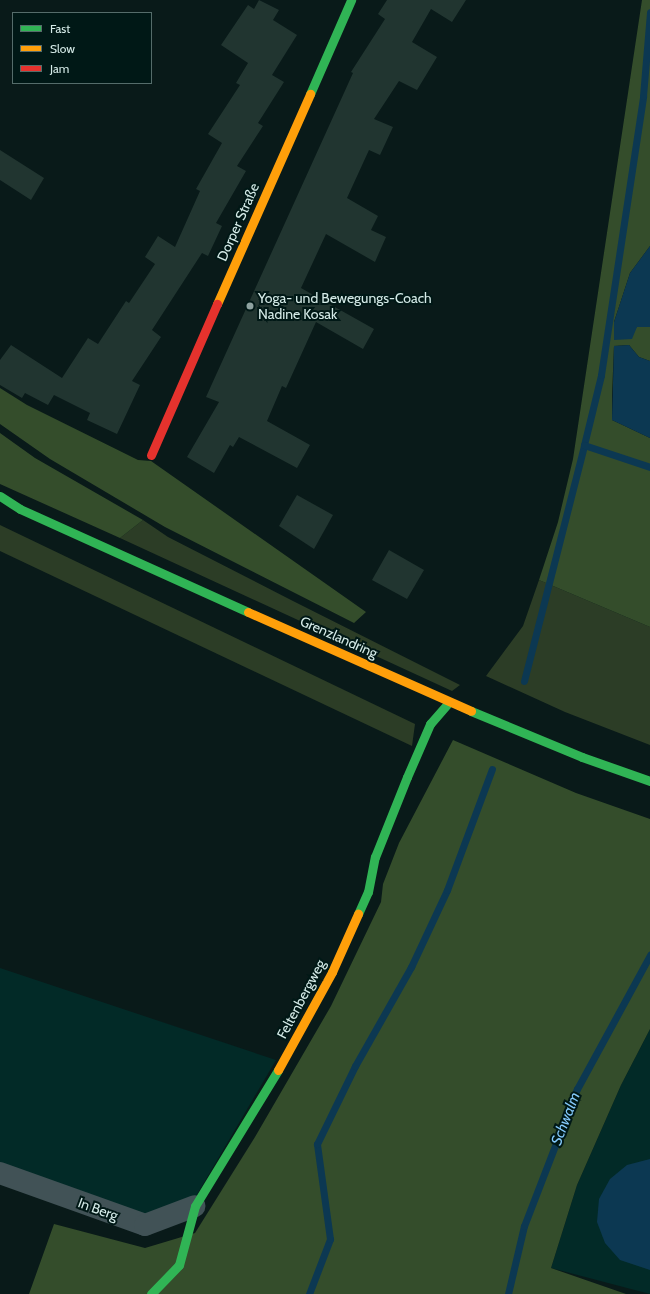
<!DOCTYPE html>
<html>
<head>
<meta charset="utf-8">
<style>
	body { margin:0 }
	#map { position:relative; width:650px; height:1294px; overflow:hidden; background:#091a19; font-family:Cabin,sans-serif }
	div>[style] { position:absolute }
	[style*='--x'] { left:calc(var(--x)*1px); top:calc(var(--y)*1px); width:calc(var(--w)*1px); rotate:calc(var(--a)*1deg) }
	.built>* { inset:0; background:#022a27 }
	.green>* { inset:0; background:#2c3d26 }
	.forest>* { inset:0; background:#344d2b }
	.water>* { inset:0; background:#0c3852 }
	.stream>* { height:7px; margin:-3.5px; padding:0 3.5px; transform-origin:3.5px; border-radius:3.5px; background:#0c3852 }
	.building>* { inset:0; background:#213530 }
	.street>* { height:22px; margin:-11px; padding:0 11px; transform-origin:11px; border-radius:11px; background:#415256 }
	.fast>* { height:9px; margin:-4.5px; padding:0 4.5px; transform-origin:4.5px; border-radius:4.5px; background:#30b455 }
	.slow>* { height:9px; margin:-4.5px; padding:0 4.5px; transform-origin:4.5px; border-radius:4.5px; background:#ff9f0a }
	.jam>* { height:9px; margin:-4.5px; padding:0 4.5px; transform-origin:4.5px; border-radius:4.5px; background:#e5322d }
	.dots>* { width:11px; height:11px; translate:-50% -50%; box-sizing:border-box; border:2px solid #001816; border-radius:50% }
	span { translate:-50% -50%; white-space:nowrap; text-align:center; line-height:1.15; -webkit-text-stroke:4px #001816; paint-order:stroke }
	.street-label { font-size:14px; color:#d5ebe8 }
	.poi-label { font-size:14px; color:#d5ebe8 }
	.left { translate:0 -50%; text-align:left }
	.water-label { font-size:15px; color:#84cafc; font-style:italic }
	.legend { position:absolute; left:12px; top:12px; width:140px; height:72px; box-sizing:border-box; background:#001816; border:1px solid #556c6a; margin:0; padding:5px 7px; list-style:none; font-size:12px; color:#d5ebe8 }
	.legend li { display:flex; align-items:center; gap:8px; height:20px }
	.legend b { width:20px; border:1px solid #556c6a }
</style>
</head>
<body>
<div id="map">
	<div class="built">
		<i style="clip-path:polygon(0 968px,276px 1060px,192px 1203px,143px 1221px,0 1170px)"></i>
		<i style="clip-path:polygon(650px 1029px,650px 1294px,551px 1268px,577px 1185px,621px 1085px)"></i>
	</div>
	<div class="green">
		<i style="clip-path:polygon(143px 520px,168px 537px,291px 600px,460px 685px,452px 691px,120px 538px)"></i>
		<i style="clip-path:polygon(0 525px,415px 724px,412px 746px,0 551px)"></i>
		<i style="clip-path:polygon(539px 580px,650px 627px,650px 745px,565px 712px,486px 676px,523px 626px)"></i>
	</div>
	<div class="forest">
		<i style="clip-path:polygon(642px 0,650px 0,650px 246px,630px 273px,614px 322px,614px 339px,637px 327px,650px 327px,650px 361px,639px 357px,629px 345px,614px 346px,612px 396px,612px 420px,650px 438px,650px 627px,539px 580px,558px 522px,573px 459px)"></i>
		<i style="clip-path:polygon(0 388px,27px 405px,138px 460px,151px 461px,366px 612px,354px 623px,165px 527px,50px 459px,0 424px)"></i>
		<i style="clip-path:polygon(0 433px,35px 458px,143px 520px,120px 538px,0 484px)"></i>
		<i style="clip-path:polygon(453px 740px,576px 793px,650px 819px,650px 1029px,621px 1085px,577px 1185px,551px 1268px,626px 1294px,29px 1294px,54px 1224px,145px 1248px,195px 1233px,255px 1137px,331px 1006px,381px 902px,383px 884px,399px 843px)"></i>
	</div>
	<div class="water">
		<i style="clip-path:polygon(650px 246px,650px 327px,637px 327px,632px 339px,614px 340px,614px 322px,630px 273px)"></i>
		<i style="clip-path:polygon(629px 345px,639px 357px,650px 361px,650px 438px,612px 420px,614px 346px)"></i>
		<i style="clip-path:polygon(650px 1159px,650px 1270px,620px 1260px,605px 1243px,597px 1222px,599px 1199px,610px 1179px,627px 1165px)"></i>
	</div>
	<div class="stream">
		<i style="--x:584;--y:445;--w:72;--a:-76.3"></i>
		<i style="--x:601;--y:375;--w:282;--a:-81.4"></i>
		<i style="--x:643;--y:96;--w:84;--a:-85.2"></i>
		<i style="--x:524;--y:681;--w:244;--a:-75.7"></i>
		<i style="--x:584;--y:445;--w:70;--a:18.4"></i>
		<i style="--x:309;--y:1294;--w:59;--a:-69.1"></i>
		<i style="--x:330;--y:1239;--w:96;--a:-97.8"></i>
		<i style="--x:317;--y:1144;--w:87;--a:-64"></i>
		<i style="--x:355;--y:1066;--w:114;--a:-60.5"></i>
		<i style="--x:411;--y:967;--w:85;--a:-64.9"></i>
		<i style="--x:447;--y:890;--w:129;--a:-69.6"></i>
		<i style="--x:508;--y:1294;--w:70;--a:-76.8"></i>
		<i style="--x:524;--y:1226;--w:147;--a:-68.9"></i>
		<i style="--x:577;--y:1089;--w:153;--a:-61.4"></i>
	</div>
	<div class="building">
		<i style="clip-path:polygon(259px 0,279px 10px,273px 20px,297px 35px,272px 75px,284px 82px,258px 123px,263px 126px,237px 166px,246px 171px,216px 223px,222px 226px,208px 256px,202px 253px,152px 330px,161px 337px,132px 381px,140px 385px,117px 434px,87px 420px,90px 413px,54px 395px,48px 405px,25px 393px,22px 398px,0 385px,0 360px,11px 345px,62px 378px,88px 338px,98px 344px,126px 301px,129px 303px,155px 264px,145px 257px,158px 236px,175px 247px,200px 191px,196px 189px,222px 143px,208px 134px,240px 85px,236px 83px,248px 63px,221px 45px,248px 5px,254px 9px)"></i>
		<i style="clip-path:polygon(387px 0,466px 0,452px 22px,431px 9px,412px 42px,437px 57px,417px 90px,399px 81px,374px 119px,393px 127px,380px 155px,369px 150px,347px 198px,378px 216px,371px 230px,386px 237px,375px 262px,326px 234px,301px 288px,374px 329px,363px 349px,316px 322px,286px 388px,282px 386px,267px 421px,310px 445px,297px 468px,239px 437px,233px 447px,230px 445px,214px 473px,187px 457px,219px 402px,206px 397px,353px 73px,351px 72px,385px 19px,378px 14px)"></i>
		<i style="clip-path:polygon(0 150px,44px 178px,31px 200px,0 180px)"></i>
		<i style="clip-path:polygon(297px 495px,333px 515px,314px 549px,279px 526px)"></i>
		<i style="clip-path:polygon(389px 550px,424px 570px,407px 599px,372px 580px)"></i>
	</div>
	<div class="street">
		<i style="--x:0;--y:1173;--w:154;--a:19.7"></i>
		<i style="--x:145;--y:1225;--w:53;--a:-20.8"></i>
	</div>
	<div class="fast">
		<i style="--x:310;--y:94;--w:103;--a:-66.4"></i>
		<i style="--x:0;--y:496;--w:24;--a:33"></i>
		<i style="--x:20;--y:509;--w:250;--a:24.3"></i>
		<i style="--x:471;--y:711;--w:120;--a:22.5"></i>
		<i style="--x:582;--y:757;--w:72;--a:19.4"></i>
		<i style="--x:358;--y:914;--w:24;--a:-66"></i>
		<i style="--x:368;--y:892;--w:36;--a:-79"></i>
		<i style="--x:375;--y:857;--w:86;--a:-68.2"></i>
		<i style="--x:407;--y:777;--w:58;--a:-66.5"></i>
		<i style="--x:430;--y:724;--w:29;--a:-49"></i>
		<i style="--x:151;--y:1294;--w:40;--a:-46"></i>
		<i style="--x:179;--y:1265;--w:61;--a:-74.8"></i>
		<i style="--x:195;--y:1206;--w:159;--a:-58.6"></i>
	</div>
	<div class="slow">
		<i style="--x:217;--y:304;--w:230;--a:-66.1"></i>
		<i style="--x:248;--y:612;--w:244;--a:23.9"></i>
		<i style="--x:278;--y:1070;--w:112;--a:-61.1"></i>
		<i style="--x:332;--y:972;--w:64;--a:-65.9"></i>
	</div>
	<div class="jam">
		<i style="--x:151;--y:455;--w:165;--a:-66.4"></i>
	</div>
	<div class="dots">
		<i style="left:250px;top:306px;background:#8ea2a0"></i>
	</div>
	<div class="street-label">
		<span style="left:238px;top:222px;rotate:-66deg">Dorper Straße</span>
		<span style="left:339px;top:637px;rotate:24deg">Grenzlandring</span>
		<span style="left:301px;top:999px;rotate:-62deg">Feltenbergweg</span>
		<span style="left:98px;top:1209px;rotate:20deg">In Berg</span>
	</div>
	<div class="poi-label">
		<span class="left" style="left:258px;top:306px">Yoga- und Bewegungs-Coach<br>Nadine Kosak</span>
	</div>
	<div class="water-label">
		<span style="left:566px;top:1119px;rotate:-69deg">Schwalm</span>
	</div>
	<ul class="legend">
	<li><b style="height:5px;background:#30b455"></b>Fast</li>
	<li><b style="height:5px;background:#ff9f0a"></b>Slow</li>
	<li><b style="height:5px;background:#e5322d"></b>Jam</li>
	</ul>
</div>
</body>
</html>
